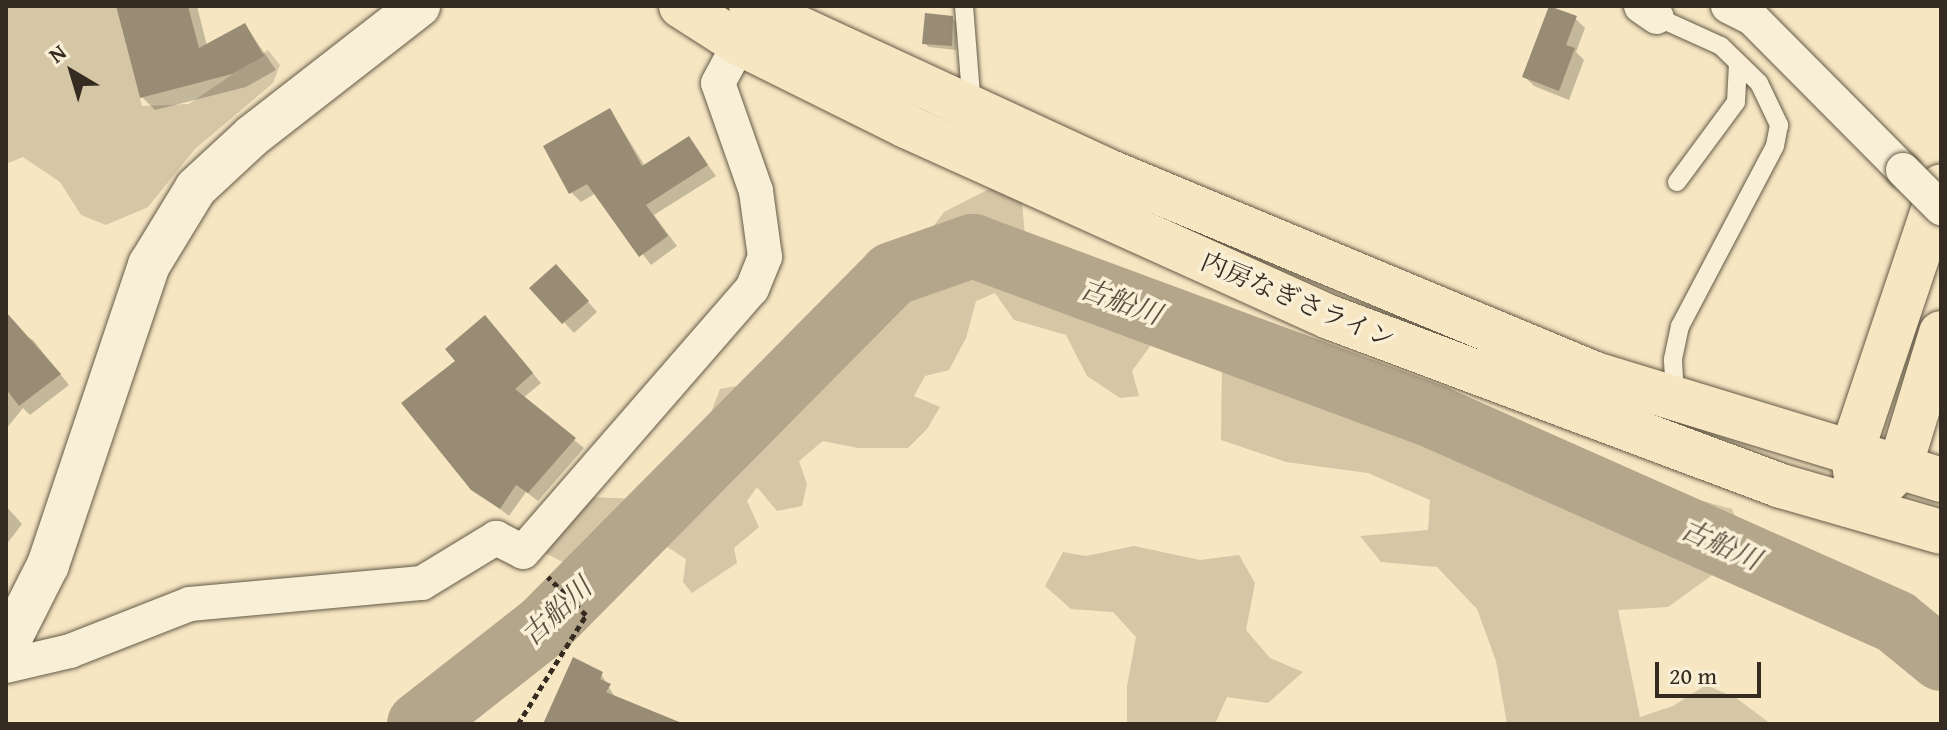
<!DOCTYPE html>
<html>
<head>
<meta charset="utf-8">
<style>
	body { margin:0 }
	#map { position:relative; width:1947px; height:730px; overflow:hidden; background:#f6e6c2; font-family:"Gentium Book Plus","Noto Serif JP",serif }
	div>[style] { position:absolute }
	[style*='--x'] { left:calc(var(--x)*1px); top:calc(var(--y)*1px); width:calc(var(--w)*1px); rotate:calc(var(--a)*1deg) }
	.green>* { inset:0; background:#d5c6a6 }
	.shadow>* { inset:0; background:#0003 }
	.river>* { height:64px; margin:-32px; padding:0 32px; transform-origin:32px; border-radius:32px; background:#b4a68b }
	.building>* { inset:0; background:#998c74 }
	.path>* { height:5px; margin-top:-2.5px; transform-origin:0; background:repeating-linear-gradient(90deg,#352b20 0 6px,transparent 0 10px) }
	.roads { filter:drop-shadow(0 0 2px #655a48) drop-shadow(0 0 2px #655a48) }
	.service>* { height:18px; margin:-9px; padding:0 9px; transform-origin:9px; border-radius:9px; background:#f9efd7 }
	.minor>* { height:34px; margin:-17px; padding:0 17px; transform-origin:17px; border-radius:17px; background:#f9efd7 }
	.tertiary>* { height:42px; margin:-21px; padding:0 21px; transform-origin:21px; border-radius:21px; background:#f9efd7 }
	.trunk>* { height:44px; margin:-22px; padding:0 22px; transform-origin:22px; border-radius:22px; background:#f6e6c2 }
	.motorway>* { height:44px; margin:-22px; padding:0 22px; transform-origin:22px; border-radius:22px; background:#f6e6c2 }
	.bridges { filter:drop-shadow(0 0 2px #655a48) drop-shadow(0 0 2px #655a48) }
	.minor-bridge>* { height:34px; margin:-17px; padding:0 17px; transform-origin:17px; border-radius:17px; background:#f9efd7 }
	span { translate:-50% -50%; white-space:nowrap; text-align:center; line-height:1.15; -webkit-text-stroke:7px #f9efd7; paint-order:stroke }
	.street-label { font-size:26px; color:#352b20 }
	.water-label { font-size:28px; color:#5b5040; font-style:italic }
	.frame { position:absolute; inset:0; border:8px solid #352b20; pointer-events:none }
	.north { position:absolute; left:32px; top:32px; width:80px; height:80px; -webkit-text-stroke:6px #f9efd7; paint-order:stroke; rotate:322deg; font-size:22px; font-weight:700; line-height:32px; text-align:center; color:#352b20 }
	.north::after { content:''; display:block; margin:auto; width:28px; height:36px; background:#352b20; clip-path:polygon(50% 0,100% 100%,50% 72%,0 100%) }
	.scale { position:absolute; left:1655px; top:662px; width:106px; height:36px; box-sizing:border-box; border:4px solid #352b20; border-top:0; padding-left:10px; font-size:24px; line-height:28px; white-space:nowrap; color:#352b20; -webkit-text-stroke:6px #f9efd7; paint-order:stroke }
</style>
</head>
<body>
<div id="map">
	<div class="green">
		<i style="clip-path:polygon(6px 6px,116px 6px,142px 106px,189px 104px,268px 50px,280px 65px,273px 83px,195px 149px,148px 207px,106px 225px,81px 215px,60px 182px,23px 157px,6px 164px)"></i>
		<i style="clip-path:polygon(993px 187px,1021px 190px,1026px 248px,1060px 273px,1145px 309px,1159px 334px,1132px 371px,1139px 396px,1120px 398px,1087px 376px,1066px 335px,1014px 320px,995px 293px,976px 301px,966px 338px,949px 370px,925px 376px,914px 396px,940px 407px,927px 429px,908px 448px,858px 448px,823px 441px,799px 461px,807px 484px,802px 506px,777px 511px,757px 487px,747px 501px,759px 527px,734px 548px,737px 563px,692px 593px,683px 582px,686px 559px,625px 520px,603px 547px,573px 567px,545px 553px,558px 522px,584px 497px,645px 499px,698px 447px,720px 389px,797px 375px,823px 338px,879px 312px,917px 279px,923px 240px,944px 212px)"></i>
		<i style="clip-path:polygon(1282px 355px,1346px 378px,1403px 418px,1732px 509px,1746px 541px,1715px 573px,1668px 607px,1618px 610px,1640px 717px,1673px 706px,1706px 685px,1736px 698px,1771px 724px,1507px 724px,1496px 661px,1477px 609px,1437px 567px,1381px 562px,1360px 536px,1428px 530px,1430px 500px,1368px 473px,1286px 462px,1221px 440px,1222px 366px)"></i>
		<i style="clip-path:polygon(1134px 546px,1200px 560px,1239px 555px,1255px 583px,1246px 630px,1270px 658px,1303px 672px,1268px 703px,1227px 697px,1215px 724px,1127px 724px,1127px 686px,1136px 637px,1113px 612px,1071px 609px,1045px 586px,1063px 552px,1086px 556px)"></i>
	</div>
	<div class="shadow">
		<i style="clip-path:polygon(118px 6px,197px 6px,207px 46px,245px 25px,276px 70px,246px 87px,155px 110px,142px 97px)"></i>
		<i style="clip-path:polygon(952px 18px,957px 23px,956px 50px,929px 47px,924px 43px)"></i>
		<i style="clip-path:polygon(1575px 18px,1585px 28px,1576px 52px,1584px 60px,1569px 100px,1534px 86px,1524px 76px)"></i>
		<i style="clip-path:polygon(610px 110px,645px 166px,689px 139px,716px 176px,654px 215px,677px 246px,651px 265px,596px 193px,581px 202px,571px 192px)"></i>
		<i style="clip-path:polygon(566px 276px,597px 312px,574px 333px,532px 288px)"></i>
		<i style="clip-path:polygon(6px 324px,33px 340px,69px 385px,30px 415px,23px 408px,6px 429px)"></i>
		<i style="clip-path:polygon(494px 327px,541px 383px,523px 398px,584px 448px,538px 501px,526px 492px,509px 516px,473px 488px,457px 361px)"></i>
		<i style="clip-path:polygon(6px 506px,22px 524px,6px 545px)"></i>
		<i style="clip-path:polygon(601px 674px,615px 697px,684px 724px,554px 724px)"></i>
	</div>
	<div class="river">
		<i style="--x:419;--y:724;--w:159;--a:-38.1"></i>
		<i style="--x:544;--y:626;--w:495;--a:-45.3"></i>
		<i style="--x:892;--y:274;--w:86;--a:-19.1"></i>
		<i style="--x:973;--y:246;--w:495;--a:20.3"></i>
		<i style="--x:1437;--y:418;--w:502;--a:23.96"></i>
		<i style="--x:1896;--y:622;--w:58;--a:39.4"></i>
	</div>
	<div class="building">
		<i style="clip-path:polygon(116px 6px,188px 6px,199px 48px,245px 23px,264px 56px,232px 74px,140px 98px)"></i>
		<i style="clip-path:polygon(1549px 6px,1577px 16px,1566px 45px,1575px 48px,1559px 91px,1522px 77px)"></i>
		<i style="clip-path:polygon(925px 13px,953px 16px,952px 46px,922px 44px)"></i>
		<i style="clip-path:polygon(610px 108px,642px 166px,689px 136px,708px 165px,646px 205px,668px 236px,639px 257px,587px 184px,569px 194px,543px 146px)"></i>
		<i style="clip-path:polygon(556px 264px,589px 301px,562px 324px,529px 288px)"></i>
		<i style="clip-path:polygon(6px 312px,61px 374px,19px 406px,6px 389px)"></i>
		<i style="clip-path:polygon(485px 315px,533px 373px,515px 389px,576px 438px,528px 493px,516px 485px,500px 509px,471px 490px,401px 403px,455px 361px,445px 349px)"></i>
		<i style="clip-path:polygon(573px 657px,603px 672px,600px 679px,611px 684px,606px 692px,684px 724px,543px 724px)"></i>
	</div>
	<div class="path">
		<i style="--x:518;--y:724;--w:128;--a:-58"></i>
		<i style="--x:586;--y:615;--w:54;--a:-135"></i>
	</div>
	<div class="roads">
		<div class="service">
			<i style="--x:964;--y:6;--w:101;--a:85.5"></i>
			<i style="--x:1657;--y:17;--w:70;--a:24.4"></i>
			<i style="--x:1721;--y:46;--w:53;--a:44.2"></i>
			<i style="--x:1759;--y:83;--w:47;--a:64.5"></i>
			<i style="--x:1779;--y:125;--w:21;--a:101"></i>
			<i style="--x:1775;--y:146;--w:204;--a:117.8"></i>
			<i style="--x:1680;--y:326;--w:35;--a:102"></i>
			<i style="--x:1673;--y:360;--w:38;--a:87"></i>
			<i style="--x:1677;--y:182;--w:99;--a:-53.6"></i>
			<i style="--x:1736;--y:102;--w:39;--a:-87"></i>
		</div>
		<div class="minor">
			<i style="--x:1641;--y:6;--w:19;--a:35"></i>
			<i style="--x:1728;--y:6;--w:28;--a:27"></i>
			<i style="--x:1753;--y:19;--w:213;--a:45.2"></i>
			<i style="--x:6;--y:666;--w:66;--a:-13.2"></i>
			<i style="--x:70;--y:651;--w:129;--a:-21.4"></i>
			<i style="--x:190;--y:604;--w:233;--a:-5.2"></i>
			<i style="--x:422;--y:583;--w:87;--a:-31.3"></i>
			<i style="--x:496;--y:538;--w:30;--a:27"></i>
			<i style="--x:523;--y:552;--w:349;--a:-49"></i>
			<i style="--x:752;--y:289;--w:35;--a:-68"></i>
			<i style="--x:765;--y:257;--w:67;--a:-97.8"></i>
			<i style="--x:756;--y:191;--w:114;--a:-109.4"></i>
			<i style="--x:718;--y:83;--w:67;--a:-61.5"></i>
		</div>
		<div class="tertiary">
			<i style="--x:6;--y:648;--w:93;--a:-63.2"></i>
			<i style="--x:48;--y:565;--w:317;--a:-71.4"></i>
			<i style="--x:149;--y:265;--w:90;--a:-58.6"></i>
			<i style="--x:196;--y:188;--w:76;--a:-42.9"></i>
			<i style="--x:252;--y:136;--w:212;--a:-37.9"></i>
		</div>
		<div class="trunk">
			<i style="--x:681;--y:6;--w:69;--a:32.5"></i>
			<i style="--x:739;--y:43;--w:186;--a:26.4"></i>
			<i style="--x:906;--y:126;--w:464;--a:24.3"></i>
			<i style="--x:1329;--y:317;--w:483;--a:20.5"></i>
			<i style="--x:1781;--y:486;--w:166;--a:16"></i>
			<i style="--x:751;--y:6;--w:388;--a:24.8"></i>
			<i style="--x:1103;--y:169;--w:533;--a:22.62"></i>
			<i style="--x:1595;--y:374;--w:362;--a:17"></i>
		</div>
		<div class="motorway">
			<i style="--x:1861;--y:508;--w:58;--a:-99"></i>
			<i style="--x:1852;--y:451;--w:279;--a:-71.4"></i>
			<i style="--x:1861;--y:508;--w:57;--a:-46.4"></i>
			<i style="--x:1900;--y:467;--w:140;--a:-73"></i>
		</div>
	</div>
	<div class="bridges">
		<div class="minor-bridge">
			<i style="--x:1903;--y:170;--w:54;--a:45"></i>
		</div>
	</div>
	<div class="street-label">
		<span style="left:1298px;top:300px;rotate:23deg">内房なぎさライン</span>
	</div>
	<div class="water-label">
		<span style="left:1121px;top:301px;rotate:20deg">古船川</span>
		<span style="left:1721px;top:544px;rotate:24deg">古船川</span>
		<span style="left:556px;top:611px;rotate:-43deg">古船川</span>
	</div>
	<div class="frame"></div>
	<div class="north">N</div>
	<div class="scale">20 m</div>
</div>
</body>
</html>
